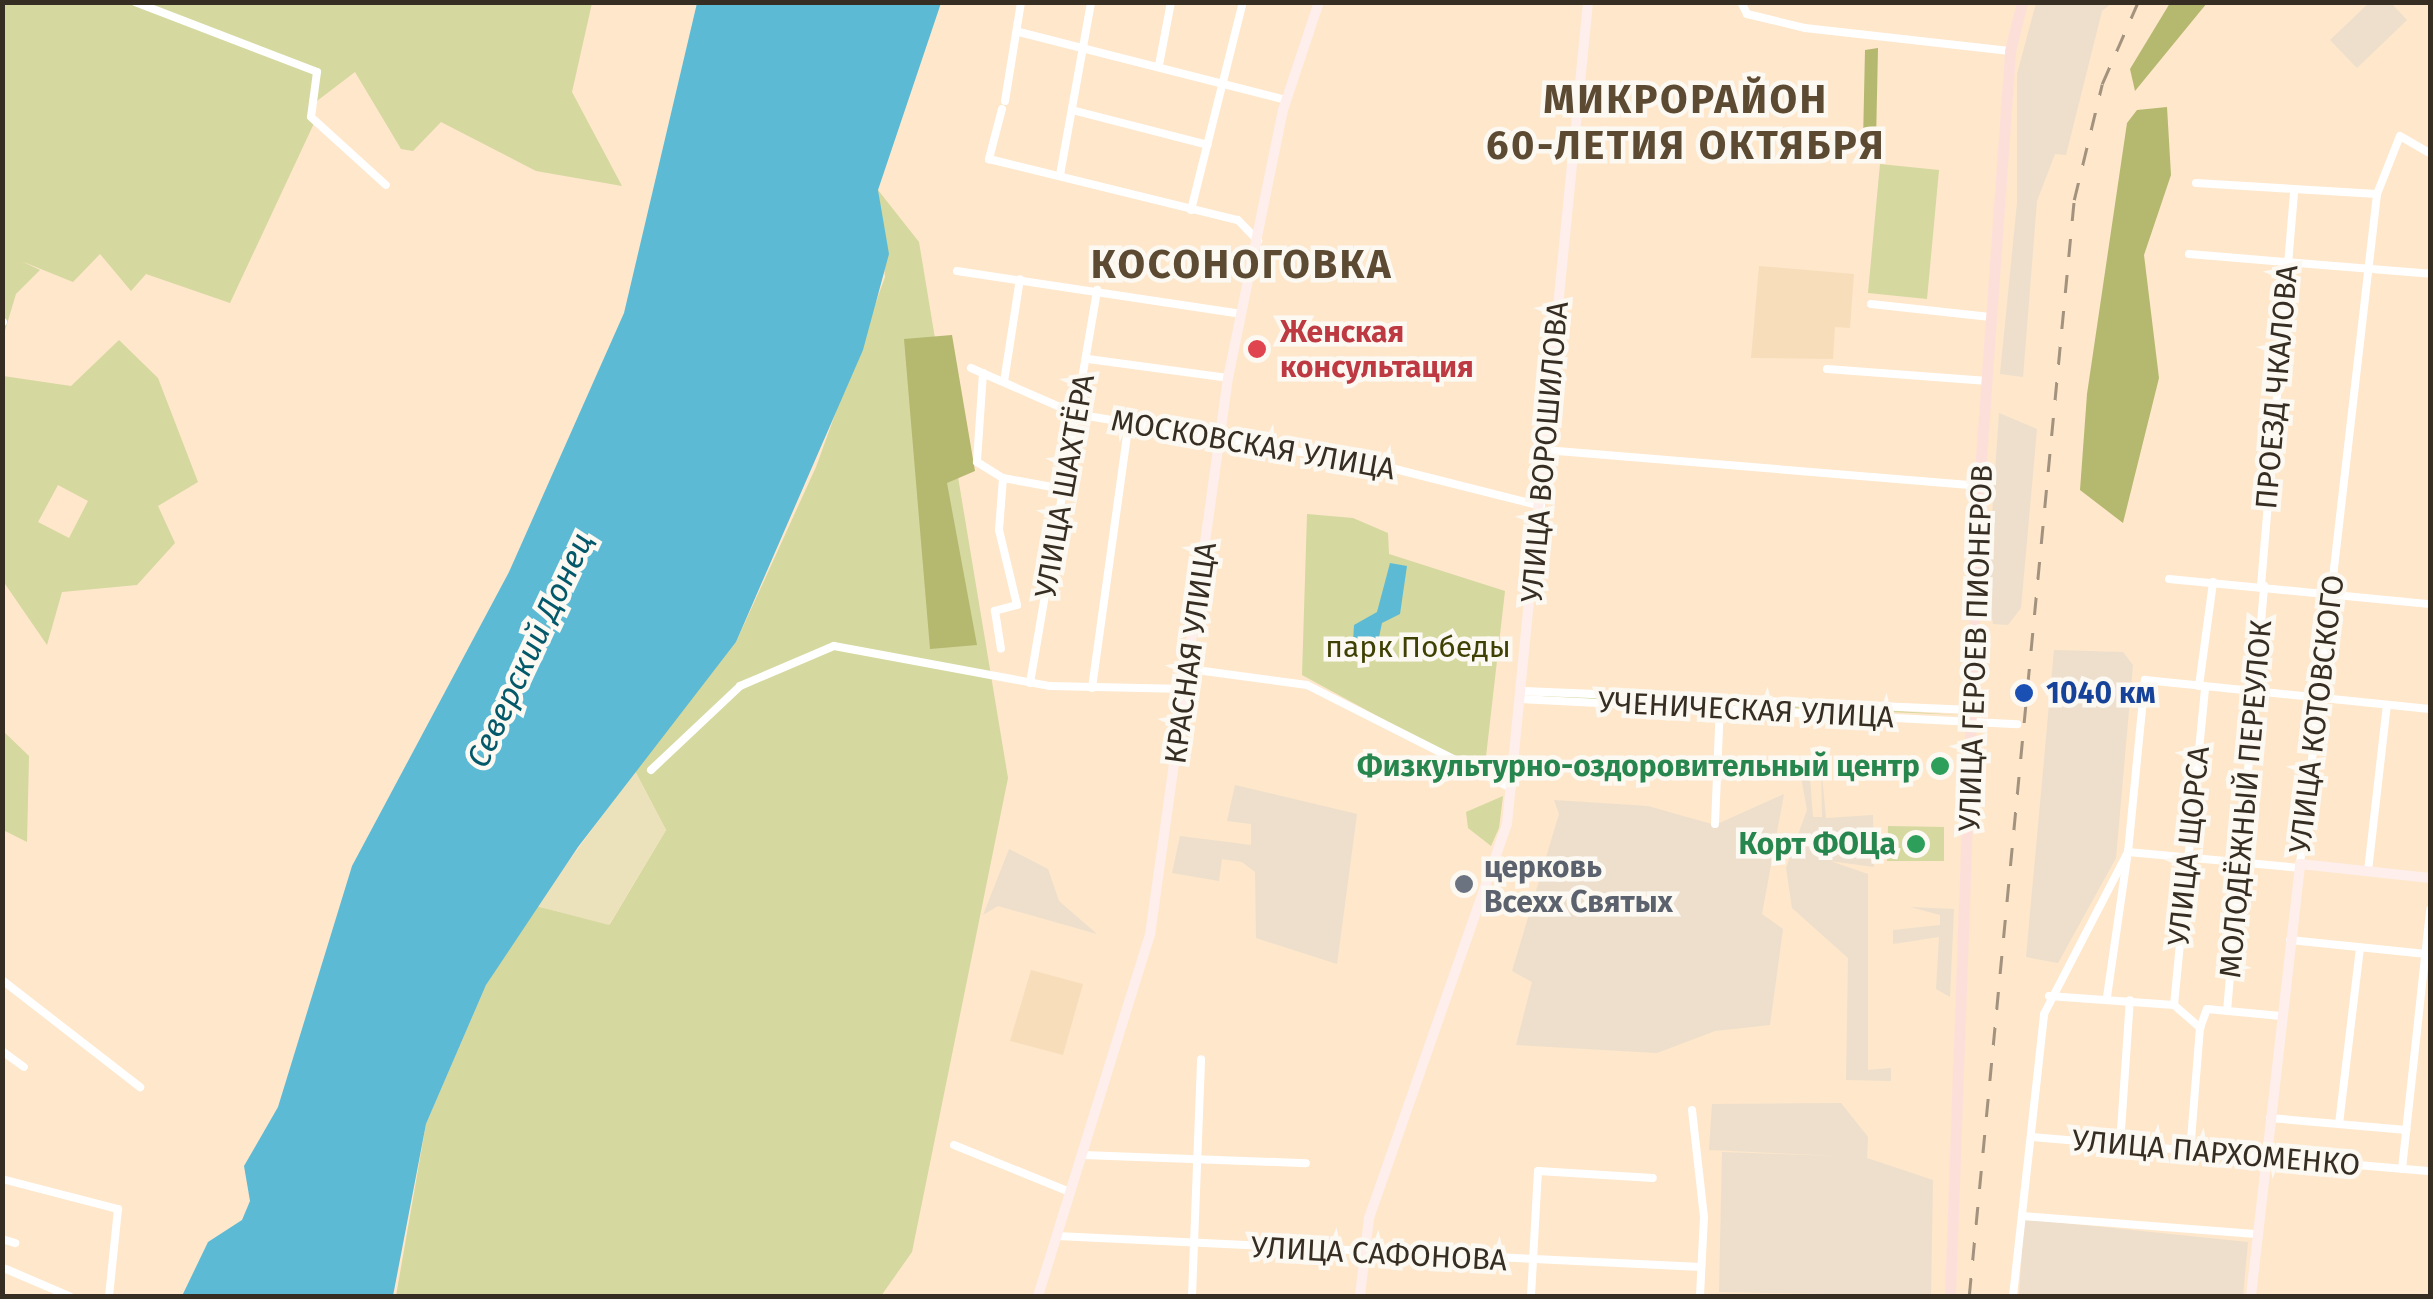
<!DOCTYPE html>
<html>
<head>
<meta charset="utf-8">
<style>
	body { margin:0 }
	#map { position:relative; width:2433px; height:1299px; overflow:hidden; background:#fee7cb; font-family:"Fira Sans",sans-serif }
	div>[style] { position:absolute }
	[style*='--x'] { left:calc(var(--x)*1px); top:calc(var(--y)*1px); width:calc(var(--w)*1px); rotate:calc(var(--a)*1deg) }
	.industrial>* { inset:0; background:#eddfcc }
	.built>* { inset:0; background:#f8ddba }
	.green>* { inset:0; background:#d5d89f }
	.forest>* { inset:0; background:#b5b86f }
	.sand>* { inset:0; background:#ebe2bc }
	.water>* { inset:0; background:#5dbad4 }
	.street>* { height:8px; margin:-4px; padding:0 4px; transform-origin:4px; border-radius:4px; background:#fff }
	.secondary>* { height:10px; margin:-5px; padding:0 5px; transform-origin:5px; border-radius:5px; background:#feefec }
	.primary>* { height:11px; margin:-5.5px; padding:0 5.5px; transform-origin:5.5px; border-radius:5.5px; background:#fddfda }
	.rail>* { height:2.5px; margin-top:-1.25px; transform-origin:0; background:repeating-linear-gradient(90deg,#a2927e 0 18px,transparent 0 36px) }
	.dots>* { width:28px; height:28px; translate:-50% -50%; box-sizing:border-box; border:5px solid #fcf8f2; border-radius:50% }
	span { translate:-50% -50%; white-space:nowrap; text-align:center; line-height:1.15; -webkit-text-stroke:9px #fcf8f2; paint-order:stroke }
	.health-label { font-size:30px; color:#be3a42; font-weight:700 }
	.left { translate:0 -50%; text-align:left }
	.street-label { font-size:30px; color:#362e23 }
	.park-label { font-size:30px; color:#3f4004 }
	.transit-label { font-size:30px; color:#164399; font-weight:700 }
	.leisure-label { font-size:30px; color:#27864d; font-weight:700 }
	.right { translate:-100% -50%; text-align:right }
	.worship-label { font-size:30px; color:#5b616d; font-weight:700 }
	.water-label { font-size:32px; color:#03586a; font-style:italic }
	.district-label { font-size:40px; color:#5c4a32; font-weight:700; letter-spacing:2.5px }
	.frame { position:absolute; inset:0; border:5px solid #362e23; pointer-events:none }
</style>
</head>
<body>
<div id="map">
	<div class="industrial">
		<i style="clip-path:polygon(2370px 2px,2391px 3px,2407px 20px,2357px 68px,2330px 40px)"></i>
		<i style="clip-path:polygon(2036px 3px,2112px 3px,2102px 11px,2066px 155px,2055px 154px,2037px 201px,2023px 377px,2000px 374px,2017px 203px,2017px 74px)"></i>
		<i style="clip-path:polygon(1999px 413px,2037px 429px,2021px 608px,2008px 625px,1993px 624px,1987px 589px)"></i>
		<i style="clip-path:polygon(2054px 650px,2123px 652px,2133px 665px,2116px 858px,2058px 963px,2026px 957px)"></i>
		<i style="clip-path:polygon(1809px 765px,1813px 817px,1822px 817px,1821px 765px,1826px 818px,1873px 815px,1874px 867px,1830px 861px,1868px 874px,1868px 1070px,1891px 1068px,1891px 1081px,1846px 1080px,1848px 958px,1792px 908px,1786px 868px,1807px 810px,1799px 766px)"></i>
		<i style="clip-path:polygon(1235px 785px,1357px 814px,1337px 964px,1256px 938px,1255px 872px,1242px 862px,1222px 859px,1219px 881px,1172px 873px,1180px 836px,1251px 845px,1251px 824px,1227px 821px)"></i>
		<i style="clip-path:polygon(1784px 794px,1762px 914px,1783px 929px,1770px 1025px,1715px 1031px,1657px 1053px,1516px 1045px,1532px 982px,1512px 971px,1559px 814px,1554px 800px,1648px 806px,1715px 825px)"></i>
		<i style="clip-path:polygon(1009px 849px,1048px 869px,1059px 901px,1097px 934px,998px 906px,983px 915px)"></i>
		<i style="clip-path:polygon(1910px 907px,1954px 909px,1950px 997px,1936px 989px,1939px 937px,1893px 944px,1893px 930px,1940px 925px,1940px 915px)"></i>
		<i style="clip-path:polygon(1841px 1103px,1868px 1137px,1867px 1158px,1933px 1180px,1931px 1296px,1719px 1292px,1722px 1152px,1837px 1156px,1709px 1150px,1712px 1104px)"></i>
		<i style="clip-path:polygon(2024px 1219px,2248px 1242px,2243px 1296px,2019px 1296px)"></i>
	</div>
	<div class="built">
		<i style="clip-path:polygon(1759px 266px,1854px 274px,1850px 328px,1835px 327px,1833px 359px,1751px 358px)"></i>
		<i style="clip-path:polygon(1031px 970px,1083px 984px,1063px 1055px,1010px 1041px)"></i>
	</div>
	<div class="green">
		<i style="clip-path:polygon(3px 3px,592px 3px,572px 92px,622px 186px,536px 171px,441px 122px,413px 151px,401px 149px,355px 72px,313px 104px,316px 119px,230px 303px,146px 274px,131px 291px,100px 254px,73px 282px,21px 261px,40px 270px,16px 294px,3px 337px)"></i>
		<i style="clip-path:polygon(1880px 164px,1939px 170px,1927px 299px,1868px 293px)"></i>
		<i style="clip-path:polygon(878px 190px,919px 242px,1008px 778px,912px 1252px,881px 1296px,396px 1296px,426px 1124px,486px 985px,536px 906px,610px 924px,666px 830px,635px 771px,736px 642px,816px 467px,885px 277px)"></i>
		<i style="clip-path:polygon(evenodd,119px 340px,158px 378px,198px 482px,158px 506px,175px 543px,137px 585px,62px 592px,47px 645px,3px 581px,3px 376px,71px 386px,119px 340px,58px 485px,88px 501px,69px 538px,38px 522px,58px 485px)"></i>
		<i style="clip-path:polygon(1307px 514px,1353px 518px,1388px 533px,1389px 554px,1505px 591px,1484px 774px,1302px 675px)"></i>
		<i style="clip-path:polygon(1543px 696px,1724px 700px,1960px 715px,1543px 697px)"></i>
		<i style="clip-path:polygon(3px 731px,29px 756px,27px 842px,3px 830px)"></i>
		<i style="clip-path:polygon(1503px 796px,1499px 828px,1491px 846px,1468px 828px,1466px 812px)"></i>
		<i style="clip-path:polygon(1888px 826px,1944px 827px,1944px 861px,1887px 861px)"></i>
	</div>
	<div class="forest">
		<i style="clip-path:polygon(2170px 3px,2207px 3px,2135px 91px,2130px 69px)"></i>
		<i style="clip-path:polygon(1878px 48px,1876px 141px,1863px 142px,1865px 50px)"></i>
		<i style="clip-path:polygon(2167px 107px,2171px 175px,2144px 255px,2159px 378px,2123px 523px,2080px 490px,2087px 394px,2127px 123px,2137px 110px)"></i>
		<i style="clip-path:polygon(952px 335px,975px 471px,947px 483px,977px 645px,930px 649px,904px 339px)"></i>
	</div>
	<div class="sand">
		<i style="clip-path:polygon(635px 771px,666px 830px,609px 925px,536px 906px)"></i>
	</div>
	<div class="water">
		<i style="clip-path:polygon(697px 3px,941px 3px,878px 190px,889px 254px,863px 350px,736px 642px,578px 847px,486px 985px,426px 1124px,393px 1296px,182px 1296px,208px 1242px,242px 1220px,250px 1201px,244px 1166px,278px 1107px,352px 866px,509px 572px,624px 313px)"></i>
		<i style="clip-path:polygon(1390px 563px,1407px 566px,1400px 614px,1382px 623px,1377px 647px,1353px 643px,1354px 625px,1377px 612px)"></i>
	</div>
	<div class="street">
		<i style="--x:135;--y:2;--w:195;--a:21"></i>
		<i style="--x:317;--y:72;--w:45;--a:97.6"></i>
		<i style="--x:311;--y:117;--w:101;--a:42.2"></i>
		<i style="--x:1741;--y:2;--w:13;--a:63"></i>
		<i style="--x:1747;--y:14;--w:60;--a:13.6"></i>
		<i style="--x:1805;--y:28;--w:206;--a:6.4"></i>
		<i style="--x:1019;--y:32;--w:276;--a:14.3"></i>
		<i style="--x:1159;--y:65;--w:64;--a:-79.2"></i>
		<i style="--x:1005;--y:101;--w:100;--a:-80.8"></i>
		<i style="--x:1002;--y:109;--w:52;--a:104.6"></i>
		<i style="--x:989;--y:159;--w:256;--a:13.8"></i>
		<i style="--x:1238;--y:220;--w:29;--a:46"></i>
		<i style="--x:1072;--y:110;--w:140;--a:14.4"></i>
		<i style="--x:1060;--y:175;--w:176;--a:-79.8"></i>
		<i style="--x:2196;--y:183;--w:181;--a:3.5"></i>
		<i style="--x:1191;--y:210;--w:214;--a:-76"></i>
		<i style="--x:2189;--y:254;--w:242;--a:4.7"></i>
		<i style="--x:957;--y:271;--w:288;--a:8.6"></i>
		<i style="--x:1871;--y:304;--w:120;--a:6.2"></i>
		<i style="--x:2;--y:322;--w:1;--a:0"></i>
		<i style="--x:1088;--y:359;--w:141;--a:7.7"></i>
		<i style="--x:971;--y:368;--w:115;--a:23.7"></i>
		<i style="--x:1076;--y:414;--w:311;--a:9.6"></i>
		<i style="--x:1383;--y:466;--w:163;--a:14.2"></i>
		<i style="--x:1827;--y:369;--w:158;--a:4.3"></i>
		<i style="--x:983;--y:373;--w:89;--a:93.9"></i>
		<i style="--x:977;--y:462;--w:31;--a:32"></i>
		<i style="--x:1003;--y:478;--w:52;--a:94.4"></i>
		<i style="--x:999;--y:530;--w:77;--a:76.5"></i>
		<i style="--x:1017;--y:605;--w:23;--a:165"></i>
		<i style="--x:995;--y:611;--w:38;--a:81"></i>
		<i style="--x:1004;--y:382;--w:104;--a:-81.2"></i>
		<i style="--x:1545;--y:450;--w:435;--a:4.7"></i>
		<i style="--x:1003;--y:478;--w:61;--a:10.4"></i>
		<i style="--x:2169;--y:579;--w:262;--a:5.5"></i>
		<i style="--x:2261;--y:586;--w:398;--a:-85.2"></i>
		<i style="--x:1189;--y:669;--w:119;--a:7.7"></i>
		<i style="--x:1307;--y:685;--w:229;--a:26.8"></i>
		<i style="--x:1030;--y:683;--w:399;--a:-80.3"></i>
		<i style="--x:2199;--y:686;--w:105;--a:-82.3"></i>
		<i style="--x:1092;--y:688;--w:269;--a:-82.1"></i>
		<i style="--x:1521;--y:691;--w:452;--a:2.4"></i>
		<i style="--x:1520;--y:699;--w:498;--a:2.9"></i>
		<i style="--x:651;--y:770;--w:122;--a:-43.3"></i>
		<i style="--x:740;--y:686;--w:102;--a:-23.1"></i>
		<i style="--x:834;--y:646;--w:220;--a:10.5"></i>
		<i style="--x:1050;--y:686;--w:136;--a:1.3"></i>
		<i style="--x:1715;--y:824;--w:117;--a:-87.6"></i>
		<i style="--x:2300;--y:864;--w:674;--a:-83.44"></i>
		<i style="--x:2377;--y:194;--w:62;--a:-68.4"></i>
		<i style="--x:2400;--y:136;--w:34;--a:30"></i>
		<i style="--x:2368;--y:871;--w:167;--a:-83.5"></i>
		<i style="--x:2290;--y:940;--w:137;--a:5.9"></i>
		<i style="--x:2;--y:980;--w:175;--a:37.8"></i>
		<i style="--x:2049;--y:996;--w:125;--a:4.1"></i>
		<i style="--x:2174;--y:1005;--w:35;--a:41"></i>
		<i style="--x:2200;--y:1028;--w:20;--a:-70"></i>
		<i style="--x:2207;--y:1009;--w:74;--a:5.4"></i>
		<i style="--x:2107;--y:997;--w:147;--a:-81.8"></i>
		<i style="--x:2128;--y:852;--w:172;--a:5.3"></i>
		<i style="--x:2174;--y:1005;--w:320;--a:-84.4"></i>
		<i style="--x:2227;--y:1011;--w:427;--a:-85"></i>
		<i style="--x:2;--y:1051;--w:27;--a:36"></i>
		<i style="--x:1692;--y:1110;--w:108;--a:83.6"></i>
		<i style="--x:1704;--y:1217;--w:79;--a:92.9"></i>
		<i style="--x:2270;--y:1118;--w:137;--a:5"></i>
		<i style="--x:2339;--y:1124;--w:178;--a:-83.2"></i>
		<i style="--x:2031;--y:1137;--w:398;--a:4.9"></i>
		<i style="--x:954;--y:1145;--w:125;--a:22.1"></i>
		<i style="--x:2120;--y:1145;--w:145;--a:-86.1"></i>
		<i style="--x:2190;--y:1152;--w:124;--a:-85.4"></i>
		<i style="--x:1083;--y:1155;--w:223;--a:2.1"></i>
		<i style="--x:2402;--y:1169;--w:261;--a:-83.8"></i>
		<i style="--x:2;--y:1179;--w:120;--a:14.5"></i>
		<i style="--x:118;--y:1209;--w:87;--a:95.9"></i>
		<i style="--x:2022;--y:1216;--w:237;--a:4.4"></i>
		<i style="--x:1057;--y:1236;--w:645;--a:2.76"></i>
		<i style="--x:2;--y:1239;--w:14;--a:17"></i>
		<i style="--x:6;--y:1269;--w:69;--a:23.2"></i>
		<i style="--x:1192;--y:1296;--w:237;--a:-87.8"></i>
		<i style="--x:1531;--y:1296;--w:125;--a:-86.8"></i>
		<i style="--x:1538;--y:1171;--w:115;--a:3.5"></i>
		<i style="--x:2013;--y:1296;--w:284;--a:-83.7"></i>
		<i style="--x:2044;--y:1014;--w:182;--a:-62.6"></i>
		<i style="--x:2128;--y:852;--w:173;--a:-84.4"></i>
		<i style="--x:2145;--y:680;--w:286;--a:5.8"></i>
	</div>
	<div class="secondary">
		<i style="--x:1038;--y:1296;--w:378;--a:-72.8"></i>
		<i style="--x:1150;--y:935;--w:562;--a:-82.03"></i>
		<i style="--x:1228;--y:378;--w:274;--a:-78.4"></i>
		<i style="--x:1283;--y:110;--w:114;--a:-71.6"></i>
		<i style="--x:1360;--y:1296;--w:79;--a:-83.4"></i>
		<i style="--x:1369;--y:1218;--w:417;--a:-70.7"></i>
		<i style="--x:1507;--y:824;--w:826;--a:-84.37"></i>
		<i style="--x:2251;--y:1296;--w:435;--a:-83.5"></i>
		<i style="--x:2300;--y:864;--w:131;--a:6.1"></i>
	</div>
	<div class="primary">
		<i style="--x:1950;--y:1296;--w:811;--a:-87.95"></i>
		<i style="--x:1979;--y:486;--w:436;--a:-85.9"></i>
		<i style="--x:2010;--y:51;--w:50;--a:-76.2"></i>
	</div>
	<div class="rail">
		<i style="--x:1969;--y:1296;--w:1101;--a:-84.53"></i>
		<i style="--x:2074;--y:200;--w:119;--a:-76.4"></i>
		<i style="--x:2102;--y:84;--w:90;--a:-66.3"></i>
	</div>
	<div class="dots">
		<i style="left:1257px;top:349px;background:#e0444e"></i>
		<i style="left:2024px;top:693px;background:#1a4fb4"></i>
		<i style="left:1940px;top:766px;background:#2e9e5b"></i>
		<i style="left:1916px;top:844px;background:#2e9e5b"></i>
		<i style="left:1464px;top:884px;background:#6b7280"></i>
	</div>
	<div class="health-label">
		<span class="left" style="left:1280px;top:349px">Женская<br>консультация</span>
	</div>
	<div class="street-label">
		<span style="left:2277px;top:387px;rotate:-85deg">ПРОЕЗД ЧКАЛОВА</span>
		<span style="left:1253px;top:445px;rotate:10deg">МОСКОВСКАЯ УЛИЦА</span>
		<span style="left:1545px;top:452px;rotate:-85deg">УЛИЦА ВОРОШИЛОВА</span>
		<span style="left:1065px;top:486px;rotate:-80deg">УЛИЦА ШАХТЁРА</span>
		<span style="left:1976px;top:648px;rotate:-88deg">УЛИЦА ГЕРОЕВ ПИОНЕРОВ</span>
		<span style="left:1191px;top:653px;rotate:-82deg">КРАСНАЯ УЛИЦА</span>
		<span style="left:1746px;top:710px;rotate:3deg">УЧЕНИЧЕСКАЯ УЛИЦА</span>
		<span style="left:2317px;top:714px;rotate:-83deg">УЛИЦА КОТОВСКОГО</span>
		<span style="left:2246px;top:799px;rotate:-85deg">МОЛОДЁЖНЫЙ ПЕРЕУЛОК</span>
		<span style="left:2189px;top:846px;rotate:-84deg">УЛИЦА ЩОРСА</span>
		<span style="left:2216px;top:1153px;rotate:5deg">УЛИЦА ПАРХОМЕНКО</span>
		<span style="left:1379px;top:1254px;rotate:3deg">УЛИЦА САФОНОВА</span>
	</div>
	<div class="park-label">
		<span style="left:1418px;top:647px">парк Победы</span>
	</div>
	<div class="transit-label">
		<span class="left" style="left:2046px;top:693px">1040 км</span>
	</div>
	<div class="leisure-label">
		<span class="right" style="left:1920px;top:766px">Физкультурно-оздоровительный центр</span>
		<span class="right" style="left:1896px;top:844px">Корт ФОЦа</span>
	</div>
	<div class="worship-label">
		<span class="left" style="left:1484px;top:884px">церковь<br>Всехх Святых</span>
	</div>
	<div class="water-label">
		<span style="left:530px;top:650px;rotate:-65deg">Северский Донец</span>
	</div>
	<div class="district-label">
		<span style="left:1686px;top:123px">МИКРОРАЙОН<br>60-ЛЕТИЯ ОКТЯБРЯ</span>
		<span style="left:1242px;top:265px">КОСОНОГОВКА</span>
	</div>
	<div class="frame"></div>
</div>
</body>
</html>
